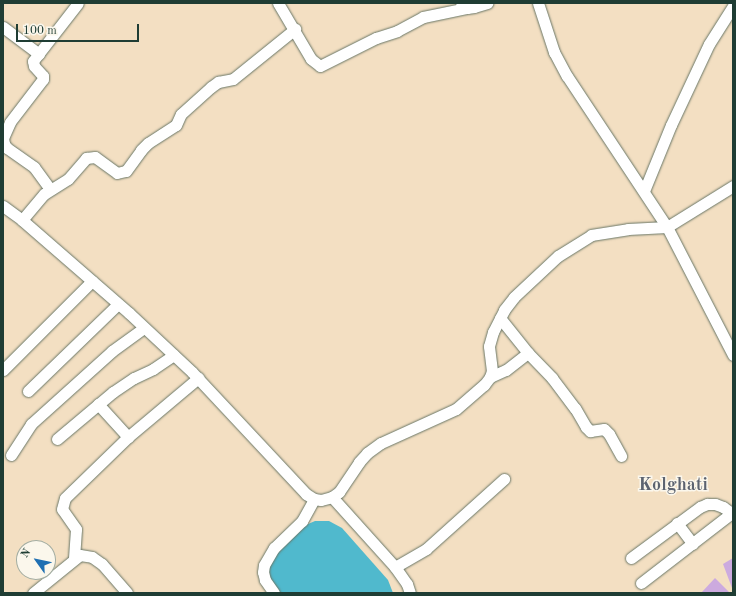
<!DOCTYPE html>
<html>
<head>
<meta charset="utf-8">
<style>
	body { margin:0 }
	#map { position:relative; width:736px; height:596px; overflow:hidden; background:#f3dfc2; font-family:"Old Standard TT",serif }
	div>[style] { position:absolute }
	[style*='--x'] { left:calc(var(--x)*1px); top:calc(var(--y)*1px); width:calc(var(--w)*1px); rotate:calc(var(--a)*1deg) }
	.water>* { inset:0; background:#50b9cd }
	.building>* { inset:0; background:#ccaadf }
	.roads { filter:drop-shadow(0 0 1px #697666) drop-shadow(0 0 1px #697666) }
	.minor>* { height:11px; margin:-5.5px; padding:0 5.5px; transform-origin:5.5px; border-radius:5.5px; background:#fff }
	span { translate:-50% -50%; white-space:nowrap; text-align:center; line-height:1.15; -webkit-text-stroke:3px #fbf7ec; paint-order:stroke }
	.district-label { font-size:18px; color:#5c6370; font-weight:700 }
	.frame { position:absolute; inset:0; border:4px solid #1f3d34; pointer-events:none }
	.north { position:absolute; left:16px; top:540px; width:40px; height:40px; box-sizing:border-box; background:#fbf7ec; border:1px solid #a3ada2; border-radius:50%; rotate:303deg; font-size:11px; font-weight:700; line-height:16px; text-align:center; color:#1f3d34 }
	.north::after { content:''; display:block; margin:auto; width:14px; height:18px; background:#1f6fb2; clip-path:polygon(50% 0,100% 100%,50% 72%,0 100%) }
	.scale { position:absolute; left:16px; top:24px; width:123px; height:18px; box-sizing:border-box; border:2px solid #1f3d34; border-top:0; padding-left:5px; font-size:12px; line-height:14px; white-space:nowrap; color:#1f3d34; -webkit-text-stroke:3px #fbf7ec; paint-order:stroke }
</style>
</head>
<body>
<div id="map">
	<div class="water">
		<i style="clip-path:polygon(315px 521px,329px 521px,342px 528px,388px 580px,393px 593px,280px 593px,270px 580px,269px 565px,277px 553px,299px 528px)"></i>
	</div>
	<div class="building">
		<i style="clip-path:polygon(733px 558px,733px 588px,732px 588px,723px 564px)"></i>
		<i style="clip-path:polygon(715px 578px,730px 593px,701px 593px)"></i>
	</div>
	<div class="roads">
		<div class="minor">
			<i style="--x:278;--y:3;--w:65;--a:59.5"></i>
			<i style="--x:311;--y:59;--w:11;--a:38"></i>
			<i style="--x:320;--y:66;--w:63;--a:-26.6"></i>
			<i style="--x:376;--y:38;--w:22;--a:-18"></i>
			<i style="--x:397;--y:31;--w:30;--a:-28"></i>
			<i style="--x:423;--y:17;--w:45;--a:-11.6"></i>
			<i style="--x:538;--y:3;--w:52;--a:71.9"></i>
			<i style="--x:554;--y:52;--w:27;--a:62"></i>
			<i style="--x:567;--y:76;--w:181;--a:56.5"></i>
			<i style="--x:667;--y:227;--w:144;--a:62.7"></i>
			<i style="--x:461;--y:6;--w:6;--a:18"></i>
			<i style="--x:467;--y:8;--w:7;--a:-8"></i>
			<i style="--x:474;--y:7;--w:14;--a:-17"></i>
			<i style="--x:3;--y:27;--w:45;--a:36.9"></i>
			<i style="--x:50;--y:189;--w:27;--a:-126"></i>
			<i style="--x:34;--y:167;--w:33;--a:-145"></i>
			<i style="--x:7;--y:148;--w:5;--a:-127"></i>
			<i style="--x:4;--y:144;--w:6;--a:-99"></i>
			<i style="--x:3;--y:138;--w:17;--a:-66"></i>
			<i style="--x:10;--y:122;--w:54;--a:-52.5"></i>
			<i style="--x:43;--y:79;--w:3;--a:-90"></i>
			<i style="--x:43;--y:76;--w:13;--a:-132"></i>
			<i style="--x:34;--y:66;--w:5;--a:-101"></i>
			<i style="--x:33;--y:61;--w:73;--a:-52.2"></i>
			<i style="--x:644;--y:191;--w:71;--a:-67.8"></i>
			<i style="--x:671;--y:125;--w:89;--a:-64.9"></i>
			<i style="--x:709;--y:44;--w:45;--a:-57.7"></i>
			<i style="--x:3;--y:206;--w:24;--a:36"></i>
			<i style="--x:22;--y:220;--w:142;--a:41"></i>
			<i style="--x:129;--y:313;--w:86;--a:43.1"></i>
			<i style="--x:192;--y:372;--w:167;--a:46.9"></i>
			<i style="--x:306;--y:494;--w:9;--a:32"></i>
			<i style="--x:314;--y:499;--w:7;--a:8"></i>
			<i style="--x:321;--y:500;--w:11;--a:-15"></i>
			<i style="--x:332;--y:497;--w:9;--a:-36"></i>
			<i style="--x:339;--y:492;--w:36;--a:-56"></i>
			<i style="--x:359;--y:462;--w:12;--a:-48"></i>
			<i style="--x:367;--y:453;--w:17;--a:-36"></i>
			<i style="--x:381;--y:443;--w:82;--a:-24.4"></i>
			<i style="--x:456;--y:409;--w:37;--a:-41"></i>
			<i style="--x:484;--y:385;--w:10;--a:-53"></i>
			<i style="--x:490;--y:377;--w:6;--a:-72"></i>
			<i style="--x:492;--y:371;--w:25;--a:-97"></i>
			<i style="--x:489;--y:346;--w:15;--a:-74"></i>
			<i style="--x:493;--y:332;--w:25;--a:-63"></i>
			<i style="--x:504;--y:310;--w:16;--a:-52"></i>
			<i style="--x:514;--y:297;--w:60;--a:-43"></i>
			<i style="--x:558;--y:256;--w:39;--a:-32"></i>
			<i style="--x:591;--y:235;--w:37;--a:-9"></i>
			<i style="--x:628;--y:229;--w:39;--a:-3"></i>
			<i style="--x:667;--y:227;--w:78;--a:-31.8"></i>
			<i style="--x:22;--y:220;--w:34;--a:-50"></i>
			<i style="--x:44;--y:194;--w:28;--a:-32"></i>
			<i style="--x:68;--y:179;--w:28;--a:-49"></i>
			<i style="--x:86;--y:158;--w:9;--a:-6"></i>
			<i style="--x:95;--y:157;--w:27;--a:36"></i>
			<i style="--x:117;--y:173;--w:9;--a:-13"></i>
			<i style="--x:126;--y:171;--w:26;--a:-54"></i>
			<i style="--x:141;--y:150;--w:10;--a:-45"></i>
			<i style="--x:148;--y:143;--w:33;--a:-33"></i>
			<i style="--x:176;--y:125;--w:12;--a:-66"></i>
			<i style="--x:181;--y:114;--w:40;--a:-42"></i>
			<i style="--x:211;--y:87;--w:9;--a:-36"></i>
			<i style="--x:218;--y:82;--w:15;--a:-11"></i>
			<i style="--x:233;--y:79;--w:80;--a:-38.9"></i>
			<i style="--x:500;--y:318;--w:45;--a:51.3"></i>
			<i style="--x:528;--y:353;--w:35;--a:46"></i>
			<i style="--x:552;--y:378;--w:38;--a:53"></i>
			<i style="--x:575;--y:408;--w:22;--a:60"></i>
			<i style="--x:586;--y:427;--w:6;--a:45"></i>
			<i style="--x:590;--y:431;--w:14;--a:-8"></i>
			<i style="--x:604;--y:429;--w:7;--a:45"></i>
			<i style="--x:609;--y:434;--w:25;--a:61"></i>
			<i style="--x:3;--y:370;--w:126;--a:-45"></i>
			<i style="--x:490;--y:377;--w:17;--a:-24"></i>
			<i style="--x:506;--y:370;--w:28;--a:-38"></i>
			<i style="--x:28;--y:391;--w:125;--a:-44"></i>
			<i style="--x:98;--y:404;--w:45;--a:47.7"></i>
			<i style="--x:57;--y:439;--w:73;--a:-40"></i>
			<i style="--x:113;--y:392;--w:25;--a:-34"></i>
			<i style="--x:134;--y:378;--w:21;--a:-25"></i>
			<i style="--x:153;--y:369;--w:25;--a:-34"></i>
			<i style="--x:11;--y:455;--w:37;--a:-57"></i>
			<i style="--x:31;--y:424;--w:109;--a:-42"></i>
			<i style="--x:112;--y:351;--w:39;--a:-36"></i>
			<i style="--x:332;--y:497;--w:94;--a:48"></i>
			<i style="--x:395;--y:567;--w:21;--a:55"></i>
			<i style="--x:407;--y:584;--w:9;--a:72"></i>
			<i style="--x:677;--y:523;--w:26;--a:53"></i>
			<i style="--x:74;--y:558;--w:29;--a:-86"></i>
			<i style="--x:76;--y:529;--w:24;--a:-125"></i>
			<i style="--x:62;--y:509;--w:11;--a:-75"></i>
			<i style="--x:65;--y:498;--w:88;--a:-44.1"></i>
			<i style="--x:128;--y:437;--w:92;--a:-40.1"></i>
			<i style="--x:631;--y:558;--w:86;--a:-36.5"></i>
			<i style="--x:700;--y:507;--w:8;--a:-23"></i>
			<i style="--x:707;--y:504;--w:8;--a:0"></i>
			<i style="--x:715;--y:504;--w:9;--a:21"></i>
			<i style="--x:723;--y:507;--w:12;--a:35"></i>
			<i style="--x:395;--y:567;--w:36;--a:-30"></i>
			<i style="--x:426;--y:549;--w:105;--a:-41.9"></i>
			<i style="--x:641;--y:583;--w:116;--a:-37.7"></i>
			<i style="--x:33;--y:593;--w:60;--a:-39"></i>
			<i style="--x:80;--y:555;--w:12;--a:9"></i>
			<i style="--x:92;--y:557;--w:12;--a:35"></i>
			<i style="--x:102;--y:564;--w:38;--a:49"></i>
			<i style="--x:274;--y:593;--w:16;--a:-125"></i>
			<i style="--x:265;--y:580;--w:8;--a:-104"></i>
			<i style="--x:263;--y:572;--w:7;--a:-82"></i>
			<i style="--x:264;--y:565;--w:20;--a:-60"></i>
			<i style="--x:274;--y:548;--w:39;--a:-44"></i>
			<i style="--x:302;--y:521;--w:25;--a:-61"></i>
		</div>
	</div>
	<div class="district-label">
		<span style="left:673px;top:485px">Kolghati</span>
	</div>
	<div class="frame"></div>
	<div class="north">N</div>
	<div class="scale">100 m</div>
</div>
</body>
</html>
